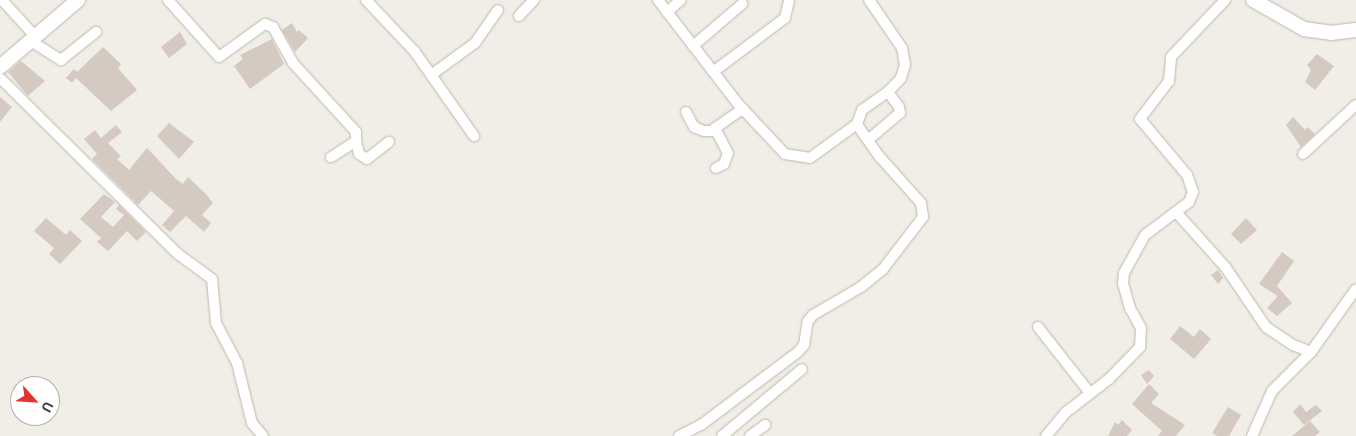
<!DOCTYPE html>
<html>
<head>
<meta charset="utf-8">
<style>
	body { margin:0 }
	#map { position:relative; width:1356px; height:436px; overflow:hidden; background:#f1ede7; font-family:Ubuntu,sans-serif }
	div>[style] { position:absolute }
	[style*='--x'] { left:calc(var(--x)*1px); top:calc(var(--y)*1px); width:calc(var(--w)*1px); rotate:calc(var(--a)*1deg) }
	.building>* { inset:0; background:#d5cac1 }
	.roads { filter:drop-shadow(0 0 1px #bfb7ae) drop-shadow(0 0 1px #bfb7ae) }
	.minor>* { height:10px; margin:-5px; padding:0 5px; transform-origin:5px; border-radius:5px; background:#fff }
	.tertiary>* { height:14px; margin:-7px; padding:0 7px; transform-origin:7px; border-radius:7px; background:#fff }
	span { translate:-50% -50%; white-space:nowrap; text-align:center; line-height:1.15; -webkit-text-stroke:4px #fff; paint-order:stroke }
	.north { position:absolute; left:10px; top:376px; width:50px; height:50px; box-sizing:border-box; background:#fff; border:1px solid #b4b1af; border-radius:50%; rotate:116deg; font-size:14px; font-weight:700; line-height:20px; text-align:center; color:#443d37 }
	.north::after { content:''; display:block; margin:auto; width:18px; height:22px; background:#e0352f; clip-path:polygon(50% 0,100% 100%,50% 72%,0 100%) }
</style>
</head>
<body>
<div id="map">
	<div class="building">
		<i style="clip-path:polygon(292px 23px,297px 32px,299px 30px,308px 38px,295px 52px,282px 30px)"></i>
		<i style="clip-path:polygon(180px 32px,187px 44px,169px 58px,161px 47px)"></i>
		<i style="clip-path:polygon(272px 39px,284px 64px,250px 89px,234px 66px,243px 59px,240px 55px)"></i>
		<i style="clip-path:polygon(103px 47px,121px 64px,118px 68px,137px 90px,111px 111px,76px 78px,72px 83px,66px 78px,74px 69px,77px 72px)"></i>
		<i style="clip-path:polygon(1317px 54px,1334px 66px,1315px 90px,1305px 82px,1311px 70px,1307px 65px)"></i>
		<i style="clip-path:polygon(21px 61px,45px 81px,28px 96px,8px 72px)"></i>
		<i style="clip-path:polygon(0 97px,12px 107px,0 122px)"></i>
		<i style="clip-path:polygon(1293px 117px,1305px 130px,1308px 127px,1315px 134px,1301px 147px,1286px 125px)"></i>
		<i style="clip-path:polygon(169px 123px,194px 142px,179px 159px,157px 136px)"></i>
		<i style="clip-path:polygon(116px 125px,122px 132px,108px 143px,121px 156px,117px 159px,129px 170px,147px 148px,176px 179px,183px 184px,188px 177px,206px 194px,213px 203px,202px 215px,211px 223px,204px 232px,186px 216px,170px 232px,162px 225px,174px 211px,151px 191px,138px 205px,92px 159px,97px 154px,84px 139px,95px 130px,101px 138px)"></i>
		<i style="clip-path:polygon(104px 194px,115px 202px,101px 217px,113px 227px,124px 215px,116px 209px,119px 205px,146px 232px,137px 241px,127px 231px,108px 251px,97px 242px,101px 238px,80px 219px)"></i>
		<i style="clip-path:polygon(46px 218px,66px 235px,70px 230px,82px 241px,60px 264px,49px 254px,54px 248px,34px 231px)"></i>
		<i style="clip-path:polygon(1246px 218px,1257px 230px,1241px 244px,1231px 234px)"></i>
		<i style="clip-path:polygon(1282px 252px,1294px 261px,1277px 286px,1292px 303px,1277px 316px,1267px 308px,1278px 296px,1259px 284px)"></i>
		<i style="clip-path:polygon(1218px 270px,1223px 278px,1218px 284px,1211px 275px)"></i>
		<i style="clip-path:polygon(1180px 326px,1194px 337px,1200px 329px,1211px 339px,1194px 359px,1170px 339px)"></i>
		<i style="clip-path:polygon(1149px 370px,1154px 376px,1147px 384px,1141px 375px)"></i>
		<i style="clip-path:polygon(1149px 384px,1159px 394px,1151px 403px,1185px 425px,1176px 436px,1158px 436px,1162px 431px,1132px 404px)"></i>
		<i style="clip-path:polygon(1300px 404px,1306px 412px,1316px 405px,1322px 411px,1304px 425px,1293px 412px)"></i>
		<i style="clip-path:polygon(1228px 407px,1241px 415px,1229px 436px,1217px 436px,1212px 433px)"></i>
		<i style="clip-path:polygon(1122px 420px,1132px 430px,1127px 436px,1108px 436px,1115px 422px,1118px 425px)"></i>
		<i style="clip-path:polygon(1310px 421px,1320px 432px,1315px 436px,1292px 436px)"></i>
	</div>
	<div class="roads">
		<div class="minor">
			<i style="--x:2;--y:0;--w:47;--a:47.6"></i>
			<i style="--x:168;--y:0;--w:76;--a:48.2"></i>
			<i style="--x:219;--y:57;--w:57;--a:-35.7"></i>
			<i style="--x:265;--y:24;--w:9;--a:21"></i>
			<i style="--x:273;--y:27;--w:41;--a:60.9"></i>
			<i style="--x:293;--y:63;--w:93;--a:47.6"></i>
			<i style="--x:356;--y:132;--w:9;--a:90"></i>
			<i style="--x:356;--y:141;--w:30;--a:147"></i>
			<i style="--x:366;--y:0;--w:71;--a:46.7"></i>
			<i style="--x:415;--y:52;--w:103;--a:54.9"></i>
			<i style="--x:658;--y:0;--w:133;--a:52.4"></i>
			<i style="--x:739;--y:105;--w:67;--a:46.8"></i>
			<i style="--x:785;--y:154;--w:25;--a:9"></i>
			<i style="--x:810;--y:158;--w:58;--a:-35.9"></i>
			<i style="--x:667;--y:12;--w:18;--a:-41"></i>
			<i style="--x:519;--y:16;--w:22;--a:-47"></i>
			<i style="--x:29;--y:40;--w:38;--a:32"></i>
			<i style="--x:61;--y:60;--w:45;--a:-38.7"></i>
			<i style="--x:693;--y:46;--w:65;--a:-40.6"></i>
			<i style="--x:713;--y:72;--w:90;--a:-36.9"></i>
			<i style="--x:785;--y:18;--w:18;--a:-77"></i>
			<i style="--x:431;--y:75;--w:54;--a:-36"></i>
			<i style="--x:475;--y:43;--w:40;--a:-55.1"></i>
			<i style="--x:0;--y:78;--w:250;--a:44.7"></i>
			<i style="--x:178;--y:254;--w:42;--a:36.3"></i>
			<i style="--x:212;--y:279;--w:44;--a:84.8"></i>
			<i style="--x:216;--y:323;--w:45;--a:62.3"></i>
			<i style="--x:237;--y:363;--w:62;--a:76"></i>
			<i style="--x:252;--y:423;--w:17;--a:50"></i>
			<i style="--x:686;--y:112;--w:17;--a:62"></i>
			<i style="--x:694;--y:127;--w:11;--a:22"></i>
			<i style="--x:704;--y:131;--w:7;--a:0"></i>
			<i style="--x:711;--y:131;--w:39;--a:-35"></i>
			<i style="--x:715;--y:128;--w:28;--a:63"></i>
			<i style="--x:728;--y:153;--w:12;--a:110"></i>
			<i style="--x:724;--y:164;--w:9;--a:153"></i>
			<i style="--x:868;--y:140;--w:42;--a:-40.2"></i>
			<i style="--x:900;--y:113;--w:6;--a:-99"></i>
			<i style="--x:899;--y:107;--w:19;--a:-126"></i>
			<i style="--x:356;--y:141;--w:13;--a:77"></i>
			<i style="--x:359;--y:154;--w:9;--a:32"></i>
			<i style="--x:367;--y:159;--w:28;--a:-38"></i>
			<i style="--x:1303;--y:154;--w:72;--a:-42.8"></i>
			<i style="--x:1176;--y:212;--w:75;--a:48.2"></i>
			<i style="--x:1226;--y:268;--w:71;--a:55.9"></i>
			<i style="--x:1266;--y:327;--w:32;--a:34"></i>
			<i style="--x:1293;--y:345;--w:19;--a:21"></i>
			<i style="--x:1311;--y:352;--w:77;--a:-54.5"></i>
			<i style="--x:1038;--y:327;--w:84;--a:51.8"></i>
			<i style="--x:679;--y:436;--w:25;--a:-27"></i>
			<i style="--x:701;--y:425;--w:121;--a:-37"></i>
			<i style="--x:798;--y:352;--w:9;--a:-49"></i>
			<i style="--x:804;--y:345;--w:24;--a:-81"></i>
			<i style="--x:808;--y:321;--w:8;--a:-50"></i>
			<i style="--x:813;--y:315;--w:56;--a:-30.3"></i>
			<i style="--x:861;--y:287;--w:28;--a:-39"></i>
			<i style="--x:883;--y:269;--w:66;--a:-52.4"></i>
			<i style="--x:923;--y:217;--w:14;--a:-98"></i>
			<i style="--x:921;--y:203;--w:63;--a:-131.8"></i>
			<i style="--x:879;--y:156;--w:39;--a:-125"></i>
			<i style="--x:857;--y:124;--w:15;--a:-70"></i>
			<i style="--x:862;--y:110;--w:32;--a:-35"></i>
			<i style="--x:888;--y:92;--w:19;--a:-47"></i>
			<i style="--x:901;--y:78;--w:14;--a:-73"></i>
			<i style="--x:905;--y:65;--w:17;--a:-100"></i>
			<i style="--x:902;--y:48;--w:58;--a:-124.5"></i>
			<i style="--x:722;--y:436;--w:104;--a:-39.9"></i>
			<i style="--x:750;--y:436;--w:19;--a:-36"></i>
			<i style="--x:1046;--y:436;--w:30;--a:-50"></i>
			<i style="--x:1065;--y:413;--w:56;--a:-37.7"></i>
			<i style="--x:1109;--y:379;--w:45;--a:-45.9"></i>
			<i style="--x:1140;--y:347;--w:19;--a:-87"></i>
			<i style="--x:1141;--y:328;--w:23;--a:-119"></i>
			<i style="--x:1130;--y:308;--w:25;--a:-106"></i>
			<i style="--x:1123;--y:284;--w:11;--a:-85"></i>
			<i style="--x:1124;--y:273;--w:43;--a:-61.1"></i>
			<i style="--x:1145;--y:235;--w:55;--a:-36.9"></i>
			<i style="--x:1189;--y:202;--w:11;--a:-68"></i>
			<i style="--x:1193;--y:192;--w:18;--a:-109"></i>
			<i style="--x:1187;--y:175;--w:73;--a:-130"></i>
			<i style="--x:1140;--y:119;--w:48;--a:-52.7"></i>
			<i style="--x:1169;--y:81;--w:24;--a:-85"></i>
			<i style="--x:1171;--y:57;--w:79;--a:-46.5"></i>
			<i style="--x:1252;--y:436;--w:49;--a:-66"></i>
			<i style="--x:1272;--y:391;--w:55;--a:-45"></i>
		</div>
		<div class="tertiary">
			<i style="--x:1253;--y:0;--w:59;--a:29.6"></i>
			<i style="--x:1304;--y:29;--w:27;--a:8"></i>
			<i style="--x:1331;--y:33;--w:25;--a:-7"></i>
			<i style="--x:0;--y:67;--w:103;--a:-40.7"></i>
		</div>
	</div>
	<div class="north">U</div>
</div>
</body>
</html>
